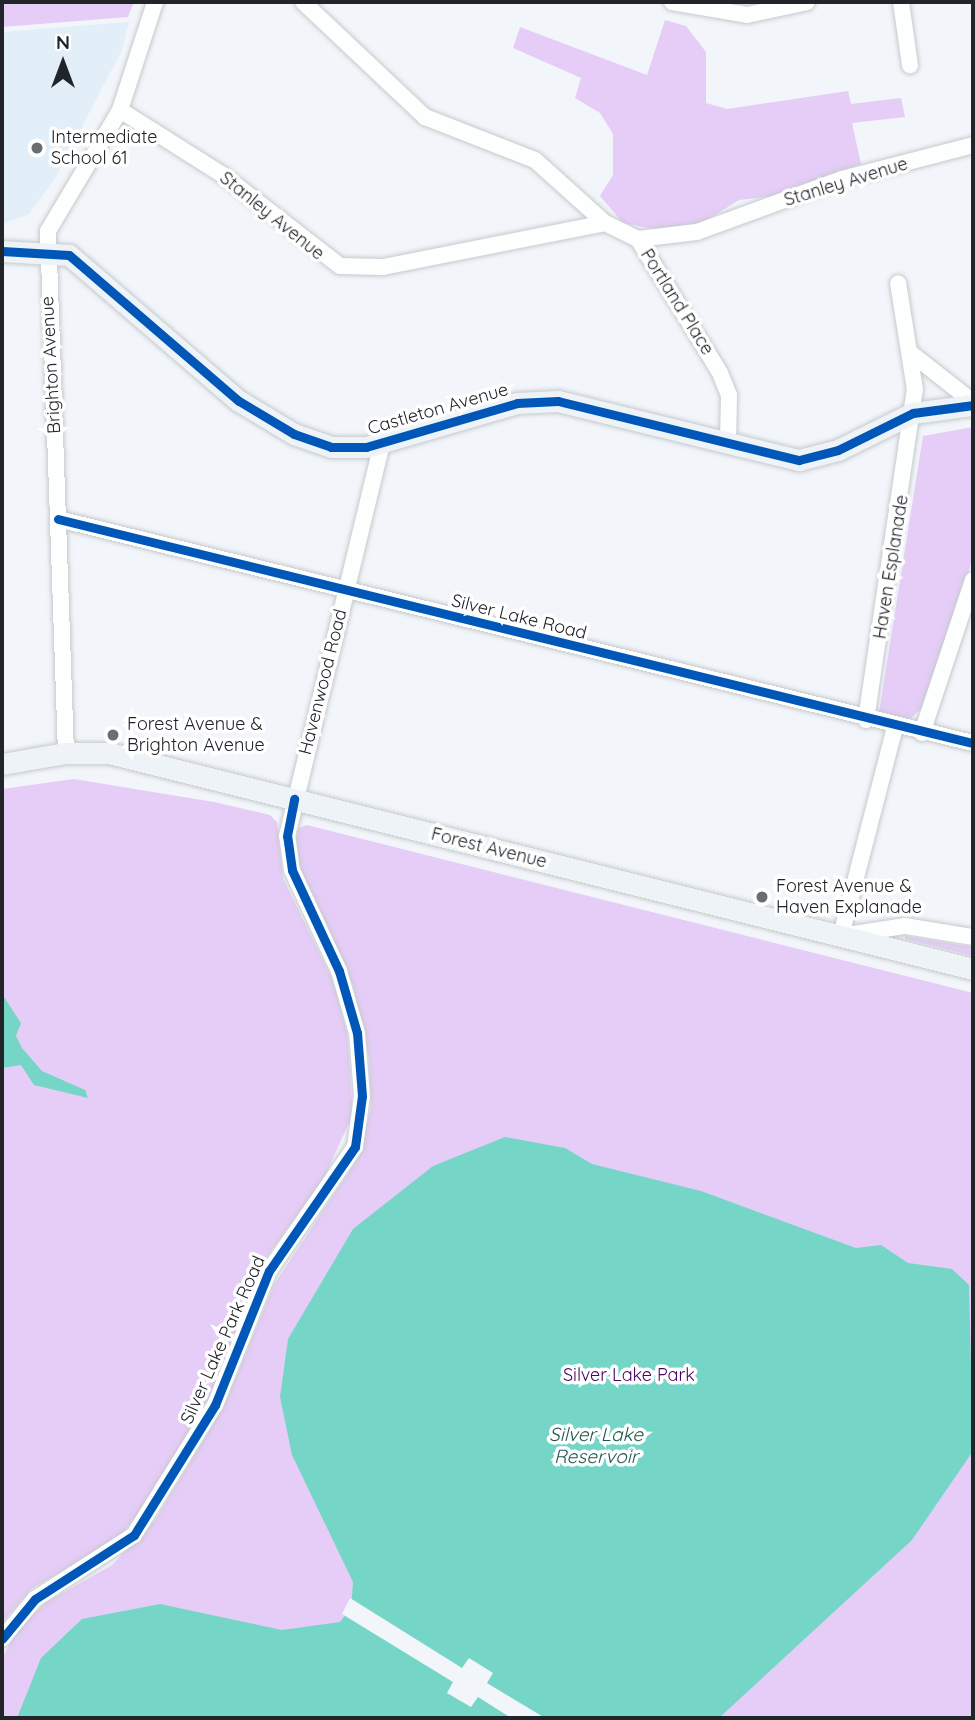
<!DOCTYPE html>
<html>
<head>
<meta charset="utf-8">
<style>
	body { margin:0 }
	#map { position:relative; width:975px; height:1720px; overflow:hidden; background:#f2f6fa; font-family:Quicksand,sans-serif }
	div>[style] { position:absolute }
	[style*='--x'] { left:calc(var(--x)*1px); top:calc(var(--y)*1px); width:calc(var(--w)*1px); rotate:calc(var(--a)*1deg) }
	.built>* { inset:0; background:#e2eef8 }
	.green>* { inset:0; background:#e5cdf7 }
	.water>* { inset:0; background:#75d6c8 }
	.pier>* { inset:0; background:#f2f6fa }
	.roads { filter:drop-shadow(0 0 2px #c6c9cd) drop-shadow(0 0 2px #c6c9cd) }
	.street>* { height:16px; margin:-8px; padding:0 8px; transform-origin:8px; border-radius:8px; background:#fdfefe }
	.secondary>* { height:21px; margin:-10.5px; padding:0 10.5px; transform-origin:10.5px; border-radius:10.5px; background:#edf3f6 }
	.cycleway>* { height:9px; margin:-4.5px; padding:0 4.5px; transform-origin:4.5px; border-radius:4.5px; background:#0057b8 }
	.dots>* { width:19px; height:19px; translate:-50% -50%; box-sizing:border-box; border:4px solid #fff; border-radius:50% }
	span { translate:-50% -50%; white-space:nowrap; text-align:center; line-height:1.15; -webkit-text-stroke:7px #fff; paint-order:stroke }
	.poi-label { font-size:18px; color:#212428 }
	.left { translate:0 -50%; text-align:left }
	.street-label { font-size:18px; color:#212428 }
	.park-label { font-size:18px; color:#480262 }
	.water-label { font-size:19px; color:#1f564d; font-style:italic }
	.frame { position:absolute; inset:0; border:4px solid #212428; pointer-events:none }
	.north { position:absolute; left:28px; top:28px; width:70px; height:70px; -webkit-text-stroke:5px #fff; paint-order:stroke; rotate:0deg; font-size:19px; font-weight:700; line-height:28px; text-align:center; color:#212428 }
	.north::after { content:''; display:block; margin:auto; width:24px; height:32px; background:#212428; clip-path:polygon(50% 0,100% 100%,50% 72%,0 100%) }
</style>
</head>
<body>
<div id="map">
	<div class="built">
		<i style="clip-path:polygon(129px 22px,122px 50px,54px 180px,29px 214px,2px 224px,2px 32px)"></i>
	</div>
	<div class="green">
		<i style="clip-path:polygon(2px 2px,134px 2px,128px 17px,2px 27px)"></i>
		<i style="clip-path:polygon(665px 20px,686px 26px,706px 52px,706px 103px,727px 109px,848px 91px,851px 104px,901px 98px,905px 117px,852px 123px,861px 164px,774px 196px,739px 200px,702px 223px,654px 229px,623px 223px,600px 196px,613px 175px,613px 134px,600px 113px,575px 98px,581px 78px,513px 48px,520px 27px,647px 75px)"></i>
		<i style="clip-path:polygon(973px 427px,973px 558px,921px 709px,909px 720px,879px 713px,923px 436px)"></i>
		<i style="clip-path:polygon(74px 779px,214px 802px,270px 815px,277px 822px,283px 878px,332px 979px,347px 1032px,353px 1114px,324px 1178px,263px 1262px,209px 1399px,140px 1512px,118px 1538px,31px 1589px,2px 1623px,2px 789px)"></i>
		<i style="clip-path:polygon(307px 825px,973px 993px,973px 1718px,2px 1718px,2px 1658px,19px 1627px,47px 1602px,112px 1565px,156px 1519px,225px 1404px,275px 1283px,359px 1157px,371px 1107px,369px 1057px,353px 985px,299px 867px,296px 839px,299px 828px)"></i>
		<i style="clip-path:polygon(905px 936px,973px 947px,973px 956px,905px 939px)"></i>
	</div>
	<div class="water">
		<i style="clip-path:polygon(2px 994px,21px 1023px,16px 1036px,22px 1048px,42px 1071px,85px 1090px,88px 1098px,34px 1085px,21px 1065px,2px 1068px)"></i>
		<i style="clip-path:polygon(505px 1137px,565px 1148px,592px 1164px,701px 1191px,856px 1248px,881px 1245px,908px 1263px,952px 1269px,969px 1285px,973px 1451px,912px 1540px,719px 1718px,17px 1718px,41px 1658px,82px 1619px,160px 1604px,282px 1630px,340px 1622px,351px 1608px,353px 1582px,292px 1455px,280px 1397px,288px 1339px,353px 1229px,433px 1166px)"></i>
	</div>
	<div class="pier">
		<i style="clip-path:polygon(350px 1598px,462px 1668px,469px 1658px,493px 1673px,487px 1683px,545px 1718px,511px 1718px,478px 1697px,471px 1707px,447px 1693px,453px 1682px,342px 1614px)"></i>
	</div>
	<div class="roads">
		<div class="street">
			<i style="--x:303;--y:2;--w:168;--a:43.3"></i>
			<i style="--x:425;--y:117;--w:118;--a:21.4"></i>
			<i style="--x:535;--y:160;--w:94;--a:42"></i>
			<i style="--x:605;--y:223;--w:37;--a:26"></i>
			<i style="--x:638;--y:239;--w:157;--a:58.5"></i>
			<i style="--x:720;--y:373;--w:24;--a:68"></i>
			<i style="--x:729;--y:395;--w:49;--a:91.2"></i>
			<i style="--x:672;--y:2;--w:76;--a:9.8"></i>
			<i style="--x:747;--y:15;--w:61;--a:-12.2"></i>
			<i style="--x:901;--y:2;--w:64;--a:81.9"></i>
			<i style="--x:120;--y:110;--w:122;--a:32.3"></i>
			<i style="--x:223;--y:175;--w:148;--a:37.9"></i>
			<i style="--x:340;--y:266;--w:43;--a:1.3"></i>
			<i style="--x:383;--y:267;--w:226;--a:-11.2"></i>
			<i style="--x:638;--y:239;--w:59;--a:-6.8"></i>
			<i style="--x:697;--y:232;--w:154;--a:-20.1"></i>
			<i style="--x:842;--y:179;--w:135;--a:-14.5"></i>
			<i style="--x:913;--y:355;--w:76;--a:38.1"></i>
			<i style="--x:58;--y:519;--w:942;--a:13.76"></i>
			<i style="--x:866;--y:720;--w:334;--a:-81.6"></i>
			<i style="--x:915;--y:390;--w:108;--a:-99"></i>
			<i style="--x:895;--y:727;--w:216;--a:104.5"></i>
			<i style="--x:841;--y:936;--w:65;--a:-8.9"></i>
			<i style="--x:905;--y:926;--w:69;--a:9.2"></i>
			<i style="--x:922;--y:733;--w:161;--a:-71.6"></i>
			<i style="--x:66;--y:753;--w:522;--a:-91.97"></i>
			<i style="--x:48;--y:231;--w:141;--a:-59.2"></i>
			<i style="--x:120;--y:110;--w:114;--a:-72"></i>
			<i style="--x:2;--y:1639;--w:52;--a:-50.5"></i>
			<i style="--x:35;--y:1599;--w:118;--a:-32.9"></i>
			<i style="--x:134;--y:1535;--w:153;--a:-58.1"></i>
			<i style="--x:215;--y:1405;--w:144;--a:-68.1"></i>
			<i style="--x:269;--y:1271;--w:151;--a:-55.3"></i>
			<i style="--x:355;--y:1147;--w:51;--a:-82.2"></i>
			<i style="--x:362;--y:1096;--w:63;--a:-94.5"></i>
			<i style="--x:357;--y:1033;--w:65;--a:-106.2"></i>
			<i style="--x:339;--y:971;--w:111;--a:-115"></i>
			<i style="--x:292;--y:870;--w:34;--a:-98"></i>
			<i style="--x:287;--y:836;--w:404;--a:-76.4"></i>
		</div>
		<div class="secondary">
			<i style="--x:2;--y:251;--w:67;--a:3.4"></i>
			<i style="--x:69;--y:255;--w:224;--a:40.7"></i>
			<i style="--x:239;--y:401;--w:64;--a:31"></i>
			<i style="--x:294;--y:434;--w:39;--a:19"></i>
			<i style="--x:331;--y:447;--w:35;--a:0"></i>
			<i style="--x:366;--y:447;--w:157;--a:-16.2"></i>
			<i style="--x:517;--y:403;--w:41;--a:-2.8"></i>
			<i style="--x:558;--y:401;--w:248;--a:13.8"></i>
			<i style="--x:799;--y:460;--w:40;--a:-14.4"></i>
			<i style="--x:838;--y:450;--w:84;--a:-26.3"></i>
			<i style="--x:913;--y:413;--w:61;--a:-7.6"></i>
			<i style="--x:2;--y:764;--w:65;--a:-9.8"></i>
			<i style="--x:66;--y:753;--w:43;--a:0"></i>
			<i style="--x:109;--y:753;--w:891;--a:14.04"></i>
		</div>
	</div>
	<div class="cycleway">
		<i style="--x:2;--y:251;--w:67;--a:3.4"></i>
		<i style="--x:69;--y:255;--w:224;--a:40.7"></i>
		<i style="--x:239;--y:401;--w:64;--a:31"></i>
		<i style="--x:294;--y:434;--w:39;--a:19"></i>
		<i style="--x:331;--y:447;--w:35;--a:0"></i>
		<i style="--x:366;--y:447;--w:157;--a:-16.2"></i>
		<i style="--x:517;--y:403;--w:41;--a:-2.8"></i>
		<i style="--x:558;--y:401;--w:248;--a:13.8"></i>
		<i style="--x:799;--y:460;--w:40;--a:-14.4"></i>
		<i style="--x:838;--y:450;--w:84;--a:-26.3"></i>
		<i style="--x:913;--y:413;--w:61;--a:-7.6"></i>
		<i style="--x:58;--y:519;--w:942;--a:13.76"></i>
		<i style="--x:2;--y:1639;--w:52;--a:-50.5"></i>
		<i style="--x:35;--y:1599;--w:118;--a:-32.9"></i>
		<i style="--x:134;--y:1535;--w:153;--a:-58.1"></i>
		<i style="--x:215;--y:1405;--w:144;--a:-68.1"></i>
		<i style="--x:269;--y:1271;--w:151;--a:-55.3"></i>
		<i style="--x:355;--y:1147;--w:51;--a:-82.2"></i>
		<i style="--x:362;--y:1096;--w:63;--a:-94.5"></i>
		<i style="--x:357;--y:1033;--w:65;--a:-106.2"></i>
		<i style="--x:339;--y:971;--w:111;--a:-115"></i>
		<i style="--x:292;--y:870;--w:34;--a:-98"></i>
		<i style="--x:287;--y:836;--w:38;--a:-79"></i>
	</div>
	<div class="dots">
		<i style="left:37px;top:148px;background:#6a6e72"></i>
		<i style="left:113px;top:735px;background:#6a6e72"></i>
		<i style="left:762px;top:897px;background:#6a6e72"></i>
	</div>
	<div class="poi-label">
		<span class="left" style="left:51px;top:148px">Intermediate<br>School 61</span>
		<span class="left" style="left:127px;top:735px">Forest Avenue &amp;<br>Brighton Avenue</span>
		<span class="left" style="left:776px;top:897px">Forest Avenue &amp;<br>Haven Explanade</span>
	</div>
	<div class="street-label">
		<span style="left:846px;top:182px;rotate:-17deg">Stanley Avenue</span>
		<span style="left:272px;top:216px;rotate:39deg">Stanley Avenue</span>
		<span style="left:677px;top:302px;rotate:58deg">Portland Place</span>
		<span style="left:51px;top:365px;rotate:-93deg">Brighton Avenue</span>
		<span style="left:438px;top:409px;rotate:-16deg">Castleton Avenue</span>
		<span style="left:891px;top:567px;rotate:-81deg">Haven Esplanade</span>
		<span style="left:519px;top:617px;rotate:14deg">Silver Lake Road</span>
		<span style="left:323px;top:682px;rotate:-76deg">Havenwood Road</span>
		<span style="left:489px;top:848px;rotate:14deg">Forest Avenue</span>
		<span style="left:223px;top:1340px;rotate:-66deg">Silver Lake Park Road</span>
	</div>
	<div class="park-label">
		<span style="left:629px;top:1375px">Silver Lake Park</span>
	</div>
	<div class="water-label">
		<span style="left:596px;top:1446px">Silver Lake<br>Reservoir</span>
	</div>
	<div class="frame"></div>
	<div class="north">N</div>
</div>
</body>
</html>
